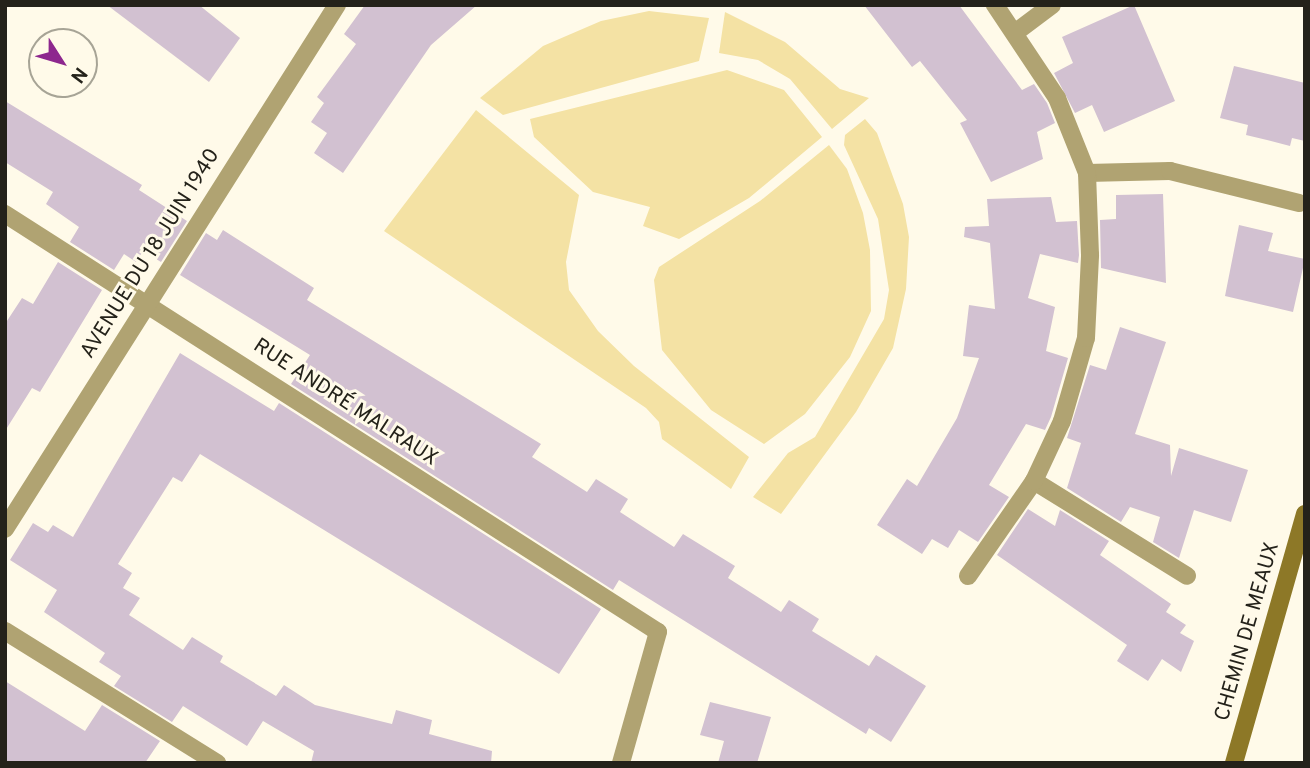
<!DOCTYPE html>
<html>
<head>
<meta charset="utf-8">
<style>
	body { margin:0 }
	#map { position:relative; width:1310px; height:768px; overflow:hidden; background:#fffae9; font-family:Overpass,sans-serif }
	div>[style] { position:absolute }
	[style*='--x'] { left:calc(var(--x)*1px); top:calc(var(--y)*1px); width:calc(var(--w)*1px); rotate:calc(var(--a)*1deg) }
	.green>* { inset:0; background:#f4e2a4 }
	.building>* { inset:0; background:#d2c1d1 }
	.street>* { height:18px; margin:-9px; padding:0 9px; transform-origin:9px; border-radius:9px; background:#b0a372 }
	.secondary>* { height:18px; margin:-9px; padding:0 9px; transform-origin:9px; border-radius:9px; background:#8d7827 }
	span { translate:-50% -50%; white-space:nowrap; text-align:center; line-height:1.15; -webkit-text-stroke:6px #fffae9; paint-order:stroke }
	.street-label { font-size:21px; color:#24221a }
	.frame { position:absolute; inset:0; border:7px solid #24221a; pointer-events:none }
	.north { position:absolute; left:28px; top:28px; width:70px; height:70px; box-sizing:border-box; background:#fffae9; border:2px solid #a7a496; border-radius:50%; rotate:127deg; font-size:19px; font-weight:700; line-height:28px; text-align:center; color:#24221a }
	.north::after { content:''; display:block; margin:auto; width:24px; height:32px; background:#8d278e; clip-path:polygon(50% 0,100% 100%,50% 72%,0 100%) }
</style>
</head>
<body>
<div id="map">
	<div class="green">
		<i style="clip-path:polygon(649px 11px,709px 18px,699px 61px,503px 115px,480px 98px,543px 46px,601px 21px)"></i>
		<i style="clip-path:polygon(725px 12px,785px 42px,840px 89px,869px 98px,832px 129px,790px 79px,758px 60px,719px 53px)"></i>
		<i style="clip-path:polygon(727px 70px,784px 90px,822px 137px,749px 198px,679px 239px,643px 226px,650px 207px,593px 192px,534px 137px,530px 119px)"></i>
		<i style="clip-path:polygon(476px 110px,579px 195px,566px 262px,569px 290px,598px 331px,634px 366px,749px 457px,731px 489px,662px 439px,659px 422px,646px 408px,384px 231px)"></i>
		<i style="clip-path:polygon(865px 119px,877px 133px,903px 204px,909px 237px,906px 289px,893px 348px,856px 412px,781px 514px,753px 497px,788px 453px,815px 437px,884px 319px,889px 290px,878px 219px,844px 145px,845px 135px)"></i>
		<i style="clip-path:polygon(829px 145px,847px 169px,863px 213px,870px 250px,871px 311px,850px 357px,805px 414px,764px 444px,711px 410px,662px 350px,654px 280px,659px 267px,760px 201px)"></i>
	</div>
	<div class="building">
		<i style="clip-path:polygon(107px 5px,199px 5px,240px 38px,209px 82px)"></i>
		<i style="clip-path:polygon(365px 5px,477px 5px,431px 45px,343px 173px,314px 153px,327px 133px,311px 122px,324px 103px,317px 97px,356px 44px,344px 34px)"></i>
		<i style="clip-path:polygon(864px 5px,959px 5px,1022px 90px,1034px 84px,1047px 103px,1055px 123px,1037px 132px,1043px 159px,991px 182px,960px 123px,967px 120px,920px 61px,912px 67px)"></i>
		<i style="clip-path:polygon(1134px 5px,1175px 101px,1104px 132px,1092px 105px,1075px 113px,1054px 73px,1073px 63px,1062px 37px)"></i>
		<i style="clip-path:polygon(1234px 66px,1305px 83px,1305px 141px,1292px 138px,1290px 146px,1267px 140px,1246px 135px,1248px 125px,1220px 118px)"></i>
		<i style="clip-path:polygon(5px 101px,142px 185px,139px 190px,187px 221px,161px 262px,143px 251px,136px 262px,124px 254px,114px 270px,70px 242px,79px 227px,46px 204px,53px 192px,5px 162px)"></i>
		<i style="clip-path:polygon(1163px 194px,1166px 283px,1101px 268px,1100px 220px,1116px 219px,1116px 195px)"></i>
		<i style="clip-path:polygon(1051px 197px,1056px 222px,1077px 221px,1079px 255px,1078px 263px,1040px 254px,1028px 298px,1055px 307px,1046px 351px,1068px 358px,1051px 417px,1045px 430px,1026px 424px,989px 485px,1009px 497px,978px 542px,959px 530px,948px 548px,932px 539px,922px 554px,877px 525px,907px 479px,917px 486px,957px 418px,979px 358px,963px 356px,969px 305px,995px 309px,990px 243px,964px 237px,965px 227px,989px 226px,987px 199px)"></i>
		<i style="clip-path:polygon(1239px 225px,1273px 233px,1268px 251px,1305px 259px,1293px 312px,1225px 296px)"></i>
		<i style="clip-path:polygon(223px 230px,314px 288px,307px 300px,541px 444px,532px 457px,587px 492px,596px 479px,628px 499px,620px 512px,674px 547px,683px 534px,735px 566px,728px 578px,781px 612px,789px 600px,819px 619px,812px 631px,869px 666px,876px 655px,926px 686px,891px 742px,869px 728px,866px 734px,619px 580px,613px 590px,291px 384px,310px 355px,180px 275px,206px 233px,217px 240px)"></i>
		<i style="clip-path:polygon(58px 262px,102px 290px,40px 392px,32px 388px,5px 431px,5px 324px,22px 298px,33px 304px)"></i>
		<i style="clip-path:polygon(1120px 327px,1166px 342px,1135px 434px,1170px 445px,1171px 476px,1179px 448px,1248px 470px,1231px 522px,1194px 510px,1179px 558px,1153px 542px,1160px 517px,1130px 507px,1121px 522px,1067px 488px,1081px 443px,1067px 438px,1090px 365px,1106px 370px)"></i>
		<i style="clip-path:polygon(180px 353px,274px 411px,279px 403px,601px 609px,559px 674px,200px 454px,182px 482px,173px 477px,118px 564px,132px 573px,123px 588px,140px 598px,129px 615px,183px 650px,192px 637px,223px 656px,220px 662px,276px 696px,284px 685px,315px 705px,392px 724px,396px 710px,432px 720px,429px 734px,492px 751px,491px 763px,311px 763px,314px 751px,263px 721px,247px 746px,183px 706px,172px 722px,114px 686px,121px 676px,99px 662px,105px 653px,44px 612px,57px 590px,10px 560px,33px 523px,48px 532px,53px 525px,73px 537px)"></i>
		<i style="clip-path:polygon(1028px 509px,1055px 526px,1060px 510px,1109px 541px,1100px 555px,1171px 604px,1166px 612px,1186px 625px,1180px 633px,1194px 641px,1181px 672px,1162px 659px,1148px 681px,1117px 661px,1127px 645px,997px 555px)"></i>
		<i style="clip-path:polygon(5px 681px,85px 731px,102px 705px,160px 741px,145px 763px,5px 763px)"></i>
		<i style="clip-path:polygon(710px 702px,771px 717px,757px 763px,718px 763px,724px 741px,700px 735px)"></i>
	</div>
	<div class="street">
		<i style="--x:1016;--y:32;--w:45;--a:-36.9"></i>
		<i style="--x:1087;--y:173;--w:83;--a:-1.4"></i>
		<i style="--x:1170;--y:171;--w:133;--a:13.9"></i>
		<i style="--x:5;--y:214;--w:775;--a:32.62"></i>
		<i style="--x:658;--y:632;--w:136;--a:105.8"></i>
		<i style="--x:1034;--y:481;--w:180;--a:31.8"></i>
		<i style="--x:5;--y:529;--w:620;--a:-57.64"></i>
		<i style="--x:968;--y:576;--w:116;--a:-55.2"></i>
		<i style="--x:1034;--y:481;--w:66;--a:-65"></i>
		<i style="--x:1062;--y:421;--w:86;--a:-73.9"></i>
		<i style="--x:1086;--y:338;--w:83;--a:-87.2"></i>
		<i style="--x:1090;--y:255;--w:82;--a:-92.1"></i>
		<i style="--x:1087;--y:173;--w:81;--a:-111.8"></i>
		<i style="--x:1057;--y:98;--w:112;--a:-123.7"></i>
		<i style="--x:5;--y:631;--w:250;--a:31.9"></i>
	</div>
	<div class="secondary">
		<i style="--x:1234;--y:763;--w:259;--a:-74.1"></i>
	</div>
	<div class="street-label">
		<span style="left:151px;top:254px;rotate:-58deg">AVENUE DU 18 JUIN 1940</span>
		<span style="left:345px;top:403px;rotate:33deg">RUE ANDRÉ MALRAUX</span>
		<span style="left:1248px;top:632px;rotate:-74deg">CHEMIN DE MEAUX</span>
	</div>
	<div class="frame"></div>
	<div class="north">N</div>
</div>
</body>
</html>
